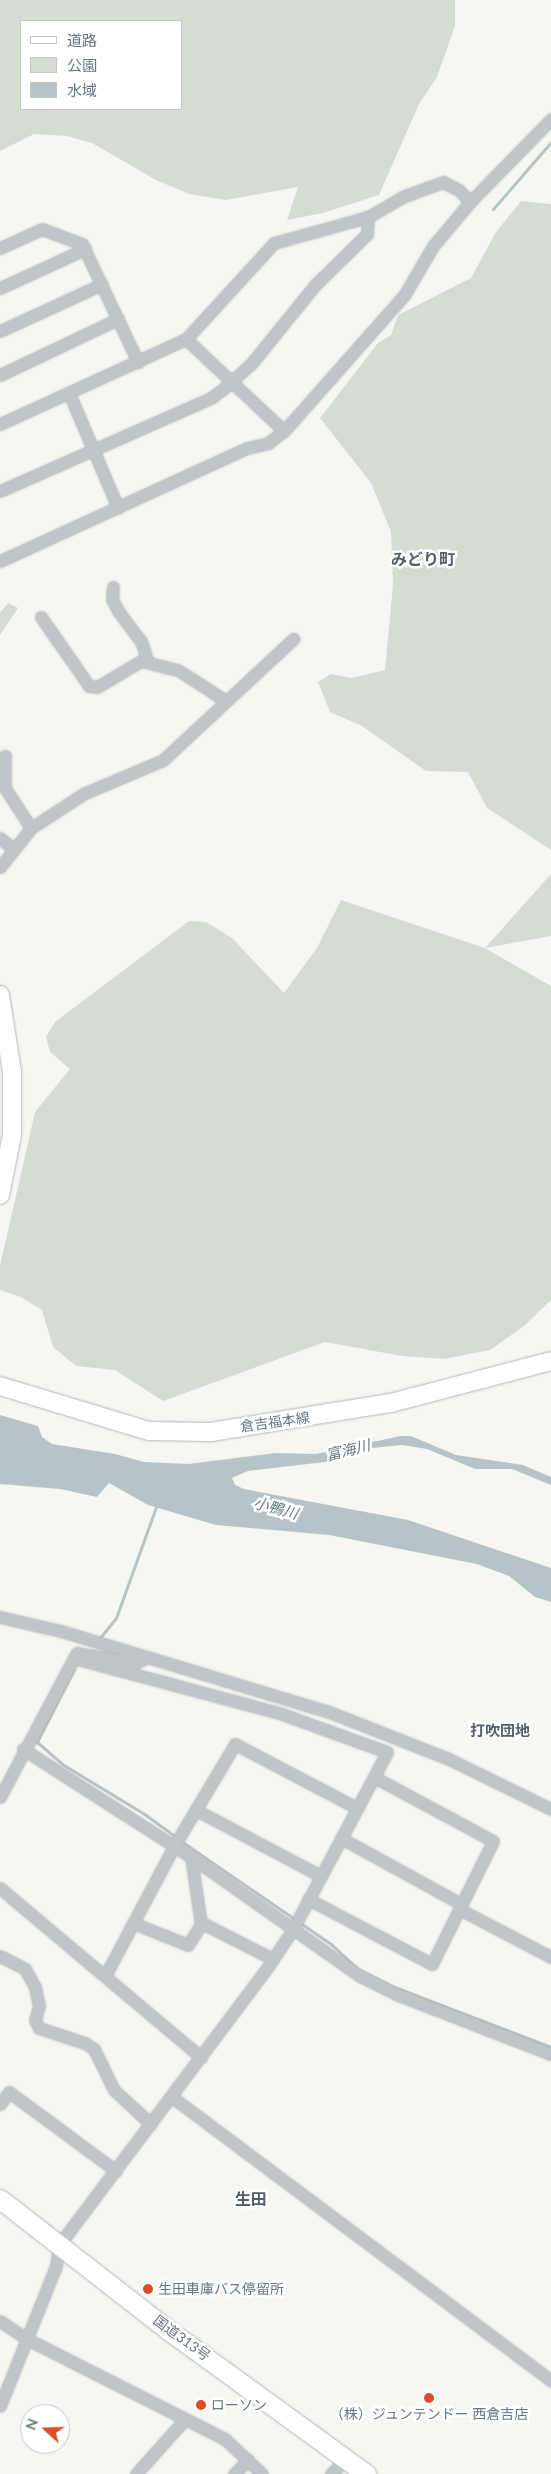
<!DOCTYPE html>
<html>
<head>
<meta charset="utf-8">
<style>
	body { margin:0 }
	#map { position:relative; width:551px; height:2474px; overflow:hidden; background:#f6f6f2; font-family:Lato,"Noto Sans JP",sans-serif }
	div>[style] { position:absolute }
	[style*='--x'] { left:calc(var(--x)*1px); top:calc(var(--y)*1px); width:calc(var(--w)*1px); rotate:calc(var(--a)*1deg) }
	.green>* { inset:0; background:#d7dcd3 }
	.water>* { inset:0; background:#b7c4c7 }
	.stream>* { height:3px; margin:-1.5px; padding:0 1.5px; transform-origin:1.5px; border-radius:1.5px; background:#b7c4c7 }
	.roads { filter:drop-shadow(0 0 1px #b2b7ba) drop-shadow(0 0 1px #b2b7ba) }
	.minor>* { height:11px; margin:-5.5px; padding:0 5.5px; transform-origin:5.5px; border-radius:5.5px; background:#c1c5c8 }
	.primary>* { height:18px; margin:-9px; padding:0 9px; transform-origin:9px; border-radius:9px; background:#fff }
	.trunk>* { height:19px; margin:-9.5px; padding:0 9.5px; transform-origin:9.5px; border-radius:9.5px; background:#fff }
	.dots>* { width:14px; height:14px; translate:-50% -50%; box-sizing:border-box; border:2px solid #fff; border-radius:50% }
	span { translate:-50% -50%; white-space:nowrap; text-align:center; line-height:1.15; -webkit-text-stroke:5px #fff; paint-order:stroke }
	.street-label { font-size:14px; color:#667782 }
	.poi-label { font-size:14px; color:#667782 }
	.left { translate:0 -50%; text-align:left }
	.water-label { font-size:15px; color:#61787f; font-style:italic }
	.neighbourhood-label { font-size:15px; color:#535f68; font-weight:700 }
	.quarter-label { font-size:16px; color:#535f68; font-weight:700 }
	.legend { position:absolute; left:20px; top:20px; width:162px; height:90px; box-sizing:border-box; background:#fff; border:1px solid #c2c9cd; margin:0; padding:6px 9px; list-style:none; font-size:15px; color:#667782 }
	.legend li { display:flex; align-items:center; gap:10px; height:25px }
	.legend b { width:25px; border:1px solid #c2c9cd }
	.north { position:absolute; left:20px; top:2404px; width:50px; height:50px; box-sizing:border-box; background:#fff; border:1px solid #c2c9cd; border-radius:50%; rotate:290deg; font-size:14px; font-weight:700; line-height:20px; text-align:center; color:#667782 }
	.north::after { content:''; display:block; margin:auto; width:18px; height:22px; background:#dd4d2b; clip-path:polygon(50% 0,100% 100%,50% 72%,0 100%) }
</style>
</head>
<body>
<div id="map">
	<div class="green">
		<i style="clip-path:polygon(evenodd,0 0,455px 0,455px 26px,437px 77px,419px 104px,379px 195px,323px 213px,287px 220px,298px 187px,226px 200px,189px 194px,156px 180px,92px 143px,67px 136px,34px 134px,0 151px,0 0,181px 21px,181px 109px,21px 109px,21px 21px,181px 21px)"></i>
		<i style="clip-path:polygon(521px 201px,551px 204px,551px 850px,487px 808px,468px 772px,426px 771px,362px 726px,330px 712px,318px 682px,331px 674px,352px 678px,385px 670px,393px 585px,391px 532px,371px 483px,320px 418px,378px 343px,391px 335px,398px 315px,471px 278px,496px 232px)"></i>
		<i style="clip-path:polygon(8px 603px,18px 608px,0 635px,0 613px)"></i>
		<i style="clip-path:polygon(551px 874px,551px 936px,485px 948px,551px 986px,551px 1300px,524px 1326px,490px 1350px,444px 1359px,402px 1356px,325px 1342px,163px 1401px,115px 1370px,76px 1366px,53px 1347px,42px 1310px,21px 1297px,0 1290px,0 1266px,35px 1112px,70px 1069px,50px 1052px,46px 1037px,55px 1022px,189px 921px,206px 922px,232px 938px,284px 993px,317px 948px,341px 900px,485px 948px)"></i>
	</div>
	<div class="water">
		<i style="clip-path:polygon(0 1415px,38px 1426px,42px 1437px,52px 1444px,115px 1454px,144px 1462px,188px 1464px,276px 1453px,316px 1454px,401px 1436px,411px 1436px,456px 1455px,523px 1465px,551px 1477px,551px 1485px,512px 1469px,475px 1469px,427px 1449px,402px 1445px,362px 1449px,342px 1460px,248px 1471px,232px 1478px,235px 1485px,244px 1489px,408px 1520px,551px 1568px,551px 1602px,535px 1597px,509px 1576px,477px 1564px,329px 1535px,216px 1525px,148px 1505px,109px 1483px,97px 1497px,60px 1489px,0 1484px)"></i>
	</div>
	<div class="stream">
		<i style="--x:493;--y:209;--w:89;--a:-49.1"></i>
		<i style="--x:99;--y:1639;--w:27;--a:-51"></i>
		<i style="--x:116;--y:1618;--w:121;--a:-70.2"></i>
		<i style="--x:74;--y:1669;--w:82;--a:116.9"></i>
		<i style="--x:37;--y:1742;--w:33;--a:41"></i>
		<i style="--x:62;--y:1764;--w:95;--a:31.2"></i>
		<i style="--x:143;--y:1813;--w:41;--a:36"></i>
		<i style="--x:181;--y:1841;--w:182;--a:34.5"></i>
		<i style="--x:331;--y:1944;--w:37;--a:43"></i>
		<i style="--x:358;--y:1969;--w:40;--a:26.6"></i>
		<i style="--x:394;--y:1987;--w:168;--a:20.9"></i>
	</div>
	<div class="roads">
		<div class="minor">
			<i style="--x:0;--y:248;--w:46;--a:-24.3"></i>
			<i style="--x:42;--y:229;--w:43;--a:20.6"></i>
			<i style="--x:82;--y:244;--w:131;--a:64.6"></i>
			<i style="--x:0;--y:288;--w:94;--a:-24.6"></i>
			<i style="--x:0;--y:331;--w:112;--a:-24.7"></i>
			<i style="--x:186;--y:339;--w:134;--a:43.2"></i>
			<i style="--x:0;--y:375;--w:131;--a:-25.4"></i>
			<i style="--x:69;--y:393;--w:125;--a:66.9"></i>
			<i style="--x:0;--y:424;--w:205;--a:-24.6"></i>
			<i style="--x:186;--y:339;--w:130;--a:-47.5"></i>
			<i style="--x:274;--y:243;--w:98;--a:-15.5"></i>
			<i style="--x:368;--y:217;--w:39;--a:-30"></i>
			<i style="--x:402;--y:197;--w:44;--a:-20.1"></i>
			<i style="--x:443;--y:182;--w:18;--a:27"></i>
			<i style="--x:459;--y:190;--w:16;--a:47"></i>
			<i style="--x:0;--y:491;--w:231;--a:-23.8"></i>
			<i style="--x:211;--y:398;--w:15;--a:-37"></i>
			<i style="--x:223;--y:389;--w:38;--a:-42"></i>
			<i style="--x:251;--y:364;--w:102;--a:-51"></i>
			<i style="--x:315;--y:285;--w:73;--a:-44.4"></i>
			<i style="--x:367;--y:234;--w:17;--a:-87"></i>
			<i style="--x:0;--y:561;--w:272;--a:-24.6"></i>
			<i style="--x:247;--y:448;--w:22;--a:-13"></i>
			<i style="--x:268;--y:443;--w:20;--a:-37"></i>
			<i style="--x:284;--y:431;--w:183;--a:-48.5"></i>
			<i style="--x:405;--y:294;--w:56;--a:-59.7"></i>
			<i style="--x:433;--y:246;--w:57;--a:-49.9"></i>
			<i style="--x:470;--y:202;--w:116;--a:-45.7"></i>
			<i style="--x:113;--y:587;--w:12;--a:95"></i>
			<i style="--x:112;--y:599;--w:13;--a:63"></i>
			<i style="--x:118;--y:611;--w:38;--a:53"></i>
			<i style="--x:141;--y:641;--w:22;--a:72"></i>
			<i style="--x:41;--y:617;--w:84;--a:55.2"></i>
			<i style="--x:89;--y:686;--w:8;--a:7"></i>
			<i style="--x:97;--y:687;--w:51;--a:-30.6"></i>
			<i style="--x:141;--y:661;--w:38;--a:14"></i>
			<i style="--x:178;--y:670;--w:57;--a:32.9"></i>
			<i style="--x:0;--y:759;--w:6;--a:-31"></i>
			<i style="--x:5;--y:756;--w:32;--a:90"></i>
			<i style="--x:5;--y:788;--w:48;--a:57"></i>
			<i style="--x:0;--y:838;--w:16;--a:40"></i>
			<i style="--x:0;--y:867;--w:50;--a:-51.5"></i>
			<i style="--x:31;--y:828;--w:62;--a:-33.2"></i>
			<i style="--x:83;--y:794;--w:87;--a:-23"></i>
			<i style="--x:163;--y:760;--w:178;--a:-42.9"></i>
			<i style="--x:0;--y:1617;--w:63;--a:12.9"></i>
			<i style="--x:61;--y:1631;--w:280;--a:16.8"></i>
			<i style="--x:329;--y:1712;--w:129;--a:21.4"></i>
			<i style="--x:449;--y:1759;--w:114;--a:26.1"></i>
			<i style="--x:23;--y:1749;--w:200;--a:32.7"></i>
			<i style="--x:191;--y:1857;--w:207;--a:35.2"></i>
			<i style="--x:360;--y:1976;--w:40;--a:26.6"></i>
			<i style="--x:396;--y:1994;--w:166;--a:21.2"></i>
			<i style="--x:0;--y:1797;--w:157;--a:-62"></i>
			<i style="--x:196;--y:1810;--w:141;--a:27.8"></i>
			<i style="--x:341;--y:1838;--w:137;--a:28.8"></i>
			<i style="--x:0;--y:1888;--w:263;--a:40.1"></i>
			<i style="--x:308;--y:1899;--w:140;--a:27.7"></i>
			<i style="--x:432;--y:1964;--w:137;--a:-63.6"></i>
			<i style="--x:493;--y:1841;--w:135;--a:-151.7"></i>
			<i style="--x:459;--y:1909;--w:104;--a:27.6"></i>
			<i style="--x:200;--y:1922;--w:82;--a:26.9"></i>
			<i style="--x:133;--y:1923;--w:59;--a:21.8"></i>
			<i style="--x:188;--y:1945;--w:25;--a:-58"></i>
			<i style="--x:201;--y:1924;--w:68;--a:-98.5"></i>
			<i style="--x:0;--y:1956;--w:28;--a:27"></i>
			<i style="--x:25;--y:1969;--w:21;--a:61"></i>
			<i style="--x:35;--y:1987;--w:19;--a:78"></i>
			<i style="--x:39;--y:2006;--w:15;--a:106"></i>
			<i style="--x:35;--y:2020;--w:9;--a:63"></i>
			<i style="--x:39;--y:2028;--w:48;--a:18.1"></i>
			<i style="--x:85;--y:2043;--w:11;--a:34"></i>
			<i style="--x:94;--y:2049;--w:46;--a:64"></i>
			<i style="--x:114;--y:2090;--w:50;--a:42.6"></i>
			<i style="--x:105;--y:1976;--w:147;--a:-62"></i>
			<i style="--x:174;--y:1846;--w:119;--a:-59.1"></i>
			<i style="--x:235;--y:1744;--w:138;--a:27.7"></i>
			<i style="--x:172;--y:2097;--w:474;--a:36.8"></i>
			<i style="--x:0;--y:2104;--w:15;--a:-53"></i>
			<i style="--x:9;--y:2092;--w:133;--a:36.4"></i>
			<i style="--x:0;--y:2321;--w:30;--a:34"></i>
			<i style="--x:25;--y:2338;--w:224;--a:26.8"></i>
			<i style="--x:225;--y:2439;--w:51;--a:43.4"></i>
			<i style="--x:0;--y:2406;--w:151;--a:-68.2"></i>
			<i style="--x:56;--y:2266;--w:21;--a:-82"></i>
			<i style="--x:59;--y:2245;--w:350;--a:-53.1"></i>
			<i style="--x:269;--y:1965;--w:43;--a:-56.3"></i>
			<i style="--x:293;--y:1929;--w:200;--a:-62"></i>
			<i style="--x:387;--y:1752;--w:115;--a:-160.1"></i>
			<i style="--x:279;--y:1713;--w:212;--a:-165"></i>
			<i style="--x:74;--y:1658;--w:6;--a:-59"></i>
			<i style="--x:77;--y:1653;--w:59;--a:9.8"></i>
			<i style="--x:135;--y:1663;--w:15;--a:-23"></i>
			<i style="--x:136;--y:2474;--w:74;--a:-48.3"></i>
			<i style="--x:234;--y:2474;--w:20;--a:-45"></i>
			<i style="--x:331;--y:2474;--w:21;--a:-45"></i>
		</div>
		<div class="primary">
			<i style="--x:0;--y:995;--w:78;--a:81.1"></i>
			<i style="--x:12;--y:1072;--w:63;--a:90"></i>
			<i style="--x:12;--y:1135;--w:61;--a:101.3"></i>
			<i style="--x:0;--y:1386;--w:156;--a:16.8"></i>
			<i style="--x:149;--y:1431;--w:62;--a:0.9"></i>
			<i style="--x:211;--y:1432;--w:182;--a:-9.2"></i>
			<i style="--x:391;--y:1403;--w:165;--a:-14.7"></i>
		</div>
		<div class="trunk">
			<i style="--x:0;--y:2199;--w:213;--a:37.9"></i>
			<i style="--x:168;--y:2330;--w:245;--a:36"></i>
		</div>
	</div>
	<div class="dots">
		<i style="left:148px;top:2289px;background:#dd4d2b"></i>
		<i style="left:429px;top:2398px;background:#dd4d2b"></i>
		<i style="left:201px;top:2405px;background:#dd4d2b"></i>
	</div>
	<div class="street-label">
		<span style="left:275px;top:1422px;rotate:-8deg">倉吉福本線</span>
		<span style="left:182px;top:2338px;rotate:36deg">国道313号</span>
	</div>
	<div class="poi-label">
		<span class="left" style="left:158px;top:2289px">生田車庫バス停留所</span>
		<span class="left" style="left:211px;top:2405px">ローソン</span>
		<span style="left:429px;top:2414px">（株）ジュンテンドー 西倉吉店</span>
	</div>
	<div class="water-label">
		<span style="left:348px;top:1450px;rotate:-14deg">富海川</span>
		<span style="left:276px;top:1508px;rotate:15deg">小鴨川</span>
	</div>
	<div class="neighbourhood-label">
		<span style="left:500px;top:1731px">打吹団地</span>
	</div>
	<div class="quarter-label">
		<span style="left:423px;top:559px">みどり町</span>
		<span style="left:251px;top:2199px">生田</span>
	</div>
	<ul class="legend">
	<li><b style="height:6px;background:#fff"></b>道路</li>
	<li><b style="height:14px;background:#d7dcd3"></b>公園</li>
	<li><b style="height:14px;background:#b7c4c7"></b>水域</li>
	</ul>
	<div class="north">N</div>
</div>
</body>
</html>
